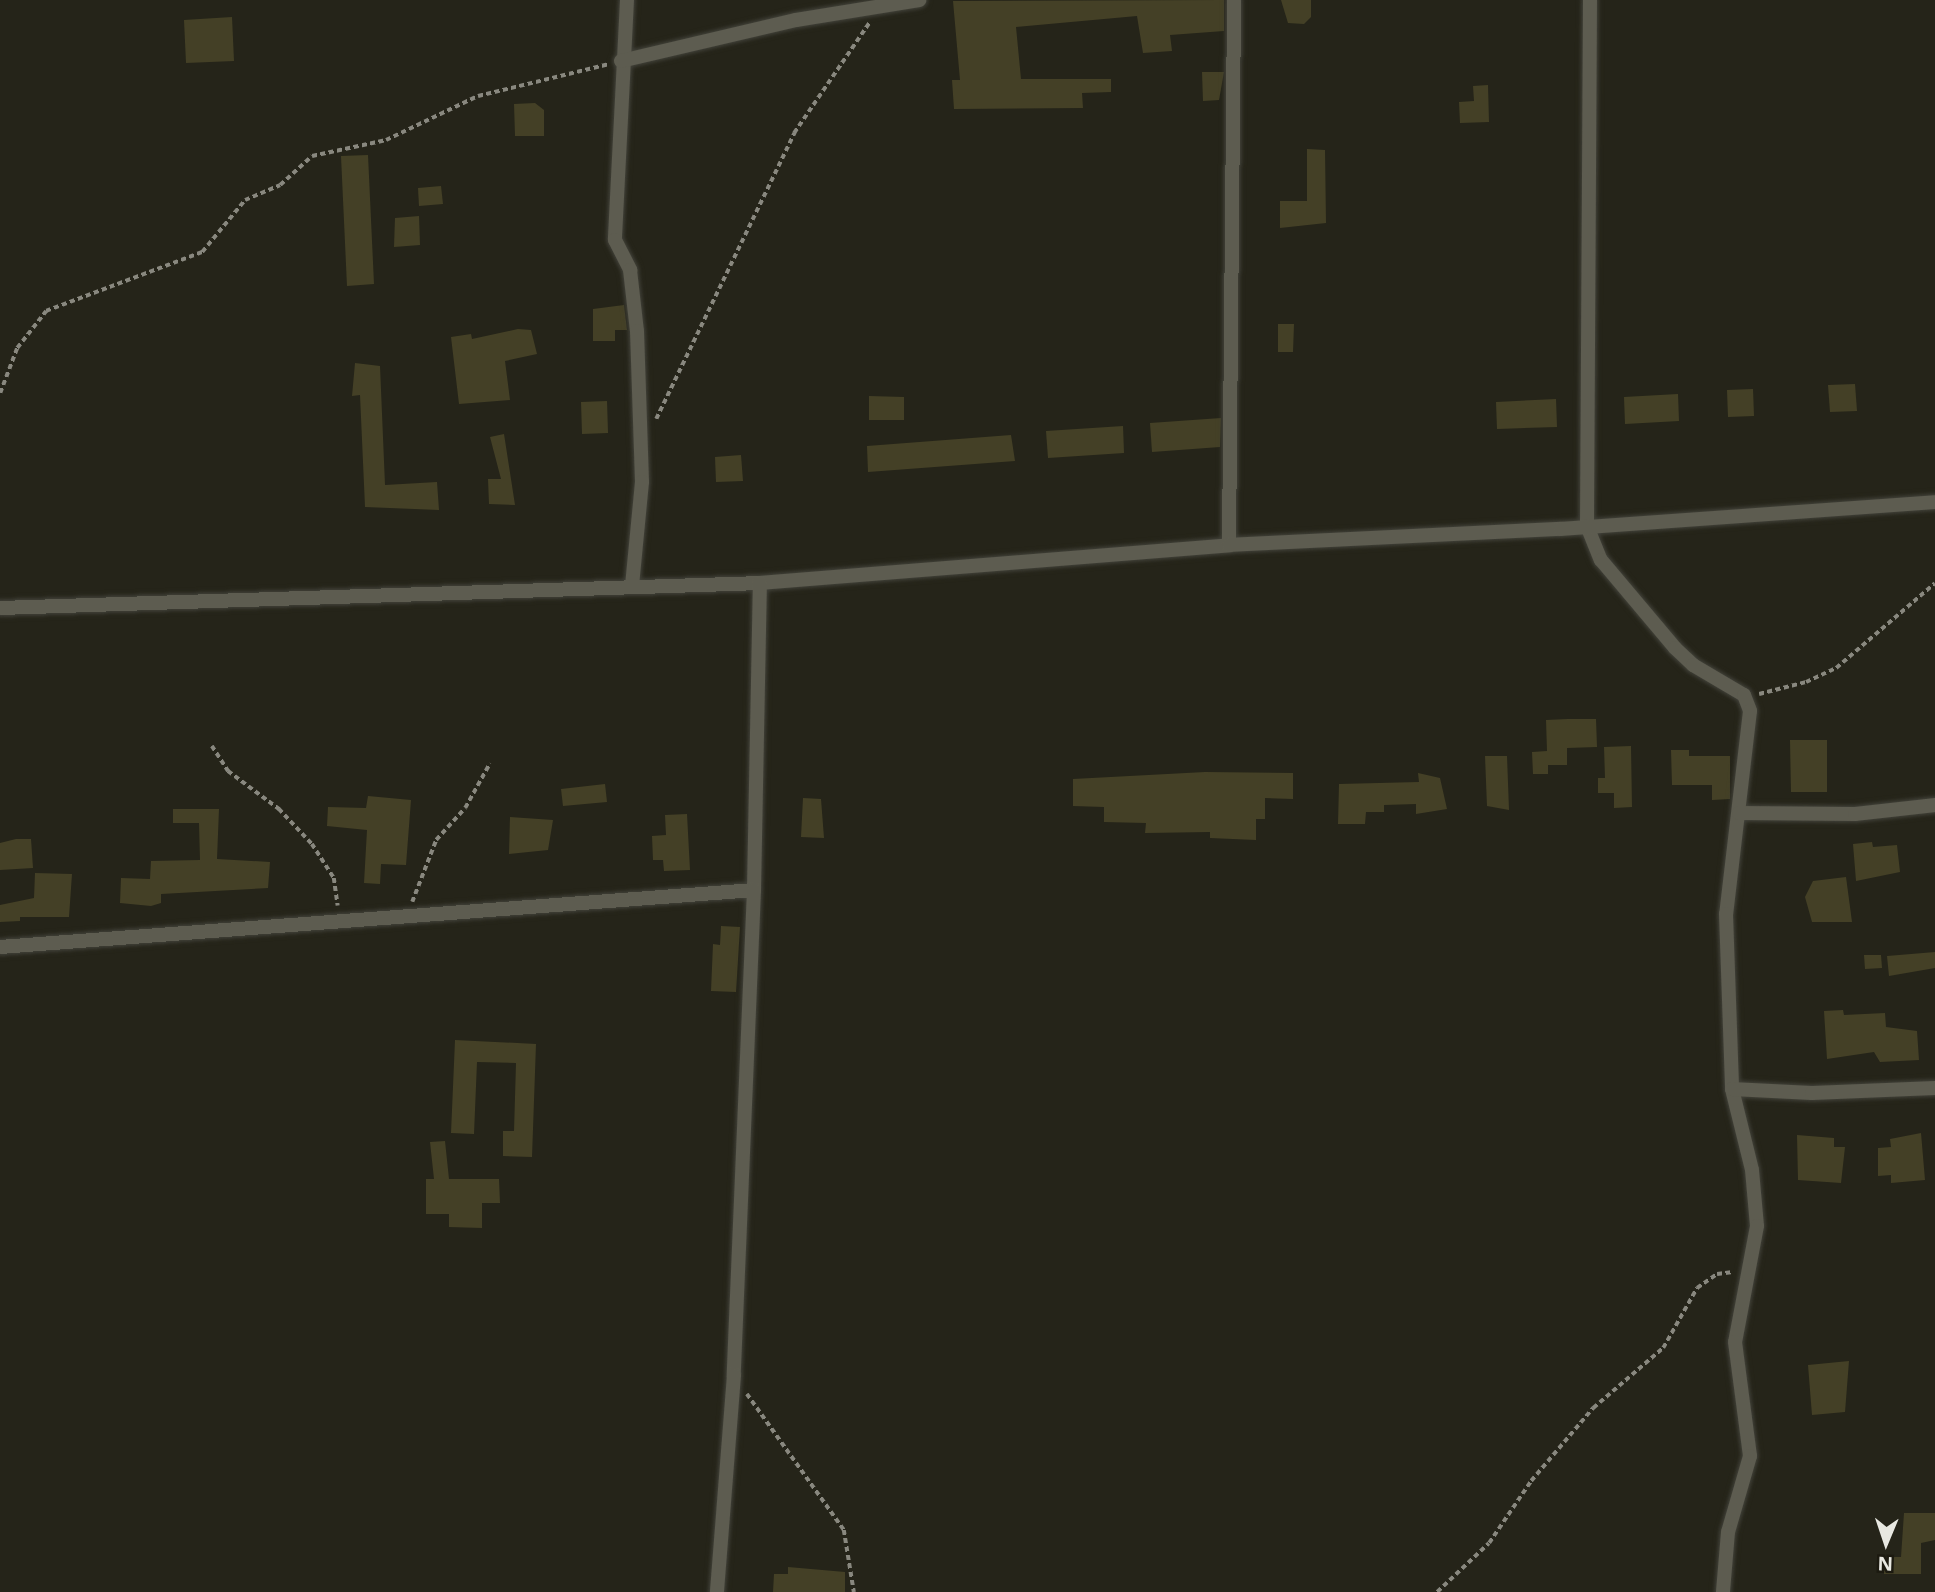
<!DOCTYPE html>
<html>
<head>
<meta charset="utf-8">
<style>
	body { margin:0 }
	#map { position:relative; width:1935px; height:1592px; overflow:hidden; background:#252419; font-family:"Noto Sans",sans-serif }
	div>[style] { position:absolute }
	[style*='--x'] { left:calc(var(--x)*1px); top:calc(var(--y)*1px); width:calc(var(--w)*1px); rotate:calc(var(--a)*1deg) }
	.building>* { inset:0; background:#444026 }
	.path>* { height:3.5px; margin-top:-1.75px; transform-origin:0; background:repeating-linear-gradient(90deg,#89887f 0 5px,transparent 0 8.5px) }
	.roads { filter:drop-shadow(0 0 2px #42423a) drop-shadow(0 0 2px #42423a) }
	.street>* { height:14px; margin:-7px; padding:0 7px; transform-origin:7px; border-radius:7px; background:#5d5c50 }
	span { translate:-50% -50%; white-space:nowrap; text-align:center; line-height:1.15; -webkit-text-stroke:7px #1c1a10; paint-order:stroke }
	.north { position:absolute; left:1851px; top:1508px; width:70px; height:70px; -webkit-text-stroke:5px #1c1a10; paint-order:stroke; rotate:182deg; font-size:19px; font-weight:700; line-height:28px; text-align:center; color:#e8e8e1 }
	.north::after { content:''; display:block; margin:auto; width:24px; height:32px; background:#e8e8e1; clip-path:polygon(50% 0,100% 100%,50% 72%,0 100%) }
</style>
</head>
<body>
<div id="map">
	<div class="building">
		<i style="clip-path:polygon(1224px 0,1224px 31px,1170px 35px,1172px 51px,1143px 53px,1137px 16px,1016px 27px,1021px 79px,1111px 79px,1111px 92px,1082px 93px,1083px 108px,954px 109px,952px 80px,960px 80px,953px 1px)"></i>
		<i style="clip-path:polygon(1281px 0,1311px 0,1311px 17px,1304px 24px,1288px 23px)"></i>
		<i style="clip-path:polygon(232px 17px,234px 61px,186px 63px,184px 20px)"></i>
		<i style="clip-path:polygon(1202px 72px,1224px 72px,1219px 100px,1203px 101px)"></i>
		<i style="clip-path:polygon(1488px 85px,1489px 122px,1460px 123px,1459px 102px,1474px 101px,1473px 86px)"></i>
		<i style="clip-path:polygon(535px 103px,544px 110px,544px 136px,515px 136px,514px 104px)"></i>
		<i style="clip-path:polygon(1307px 149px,1325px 150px,1326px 223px,1280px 228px,1280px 201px,1307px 201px)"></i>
		<i style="clip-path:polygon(368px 155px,374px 284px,347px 286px,341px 156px)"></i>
		<i style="clip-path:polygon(441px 186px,443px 204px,419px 206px,418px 188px)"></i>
		<i style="clip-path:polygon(419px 216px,420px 245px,394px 247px,395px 218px)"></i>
		<i style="clip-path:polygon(624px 305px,627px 330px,615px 330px,615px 341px,593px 341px,593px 309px)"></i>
		<i style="clip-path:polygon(1278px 324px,1294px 324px,1293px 352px,1278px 352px)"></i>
		<i style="clip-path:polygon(518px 329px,531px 330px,537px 354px,505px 361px,510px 400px,459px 404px,451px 337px,471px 334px,472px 339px)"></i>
		<i style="clip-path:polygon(355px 363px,380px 366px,385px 485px,437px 482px,439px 510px,365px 507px,360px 395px,352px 396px)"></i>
		<i style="clip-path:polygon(1855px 384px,1857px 411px,1830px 412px,1828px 385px)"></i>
		<i style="clip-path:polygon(1753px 389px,1754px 416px,1728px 417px,1727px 390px)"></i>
		<i style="clip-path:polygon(1678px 394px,1679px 421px,1625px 424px,1624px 397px)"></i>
		<i style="clip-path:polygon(869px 396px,904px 397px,904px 420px,869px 420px)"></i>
		<i style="clip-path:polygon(1556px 399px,1557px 427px,1497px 429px,1496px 402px)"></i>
		<i style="clip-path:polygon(607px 401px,608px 433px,582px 434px,581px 402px)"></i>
		<i style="clip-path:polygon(1221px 418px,1220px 447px,1152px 452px,1150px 423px)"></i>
		<i style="clip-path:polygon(1123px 426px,1124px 453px,1048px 458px,1046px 431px)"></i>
		<i style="clip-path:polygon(504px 434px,515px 505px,489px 504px,488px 479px,501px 479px,490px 437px)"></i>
		<i style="clip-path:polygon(1011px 435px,1015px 461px,868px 472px,867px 446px)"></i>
		<i style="clip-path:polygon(741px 455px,743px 481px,716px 482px,715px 457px)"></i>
		<i style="clip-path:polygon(1568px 719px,1596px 719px,1597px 747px,1567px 748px,1567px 765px,1548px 765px,1548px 774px,1533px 774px,1532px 752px,1547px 751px,1546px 720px)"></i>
		<i style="clip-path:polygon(1790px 740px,1827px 740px,1827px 792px,1791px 792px)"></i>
		<i style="clip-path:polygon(1631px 746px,1632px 807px,1614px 808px,1614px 793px,1598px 793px,1598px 778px,1605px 778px,1604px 747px)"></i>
		<i style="clip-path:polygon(1671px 750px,1689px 750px,1689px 756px,1730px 756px,1730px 799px,1712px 800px,1712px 785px,1672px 785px)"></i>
		<i style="clip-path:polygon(1485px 756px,1507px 756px,1509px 810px,1487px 806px)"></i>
		<i style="clip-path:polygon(1205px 772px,1293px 773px,1293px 799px,1265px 798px,1265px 819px,1256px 819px,1256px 840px,1210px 838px,1210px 832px,1145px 833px,1146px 823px,1104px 822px,1104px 807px,1073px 806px,1073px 779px)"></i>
		<i style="clip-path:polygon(1418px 773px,1440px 778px,1447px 809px,1416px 814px,1416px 804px,1384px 805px,1384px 812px,1366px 812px,1365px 824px,1338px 824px,1339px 784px,1419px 782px)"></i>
		<i style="clip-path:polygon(605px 784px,607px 802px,563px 806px,561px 789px)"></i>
		<i style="clip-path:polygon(368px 796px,411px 800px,406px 865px,381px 864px,380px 884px,364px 883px,367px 830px,327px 826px,328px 807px,366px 808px)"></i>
		<i style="clip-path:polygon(803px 798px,821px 799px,824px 838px,801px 837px)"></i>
		<i style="clip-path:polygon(173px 809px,219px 809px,217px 859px,270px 862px,268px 888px,161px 894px,161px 903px,151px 906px,120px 903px,121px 878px,150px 879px,151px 861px,200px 860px,199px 823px,173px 823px)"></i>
		<i style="clip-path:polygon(687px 814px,690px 870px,664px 871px,663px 860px,653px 860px,652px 836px,666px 835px,665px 815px)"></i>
		<i style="clip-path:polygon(510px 817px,553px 820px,548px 850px,509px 854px)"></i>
		<i style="clip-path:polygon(16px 839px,31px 839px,33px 868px,0 870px,0 843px)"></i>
		<i style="clip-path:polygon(1872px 842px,1873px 847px,1897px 845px,1900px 872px,1856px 881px,1853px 844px)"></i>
		<i style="clip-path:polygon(35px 873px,72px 874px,69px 917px,20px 917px,20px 921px,0 922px,0 905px,34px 898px)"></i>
		<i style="clip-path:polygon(1846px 877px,1852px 922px,1812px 922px,1805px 897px,1813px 881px)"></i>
		<i style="clip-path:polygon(721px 926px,740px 927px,736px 992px,711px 991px,713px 944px,720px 945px)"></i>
		<i style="clip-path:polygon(1935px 952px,1935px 968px,1889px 976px,1887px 956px)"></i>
		<i style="clip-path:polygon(1864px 955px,1881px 955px,1882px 968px,1865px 969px)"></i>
		<i style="clip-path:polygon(1843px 1010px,1844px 1015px,1885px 1013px,1886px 1027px,1917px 1031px,1919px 1060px,1880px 1062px,1874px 1052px,1827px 1059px,1824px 1011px)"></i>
		<i style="clip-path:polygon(455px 1040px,536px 1044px,532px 1157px,503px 1156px,503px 1131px,514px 1131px,516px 1063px,477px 1062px,474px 1134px,451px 1133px)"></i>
		<i style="clip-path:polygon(1921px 1133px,1925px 1180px,1891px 1183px,1891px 1175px,1878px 1176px,1878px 1148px,1891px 1147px,1890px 1139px)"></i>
		<i style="clip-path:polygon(1797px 1135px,1834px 1138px,1834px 1147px,1845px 1147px,1841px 1183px,1798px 1180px)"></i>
		<i style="clip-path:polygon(445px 1141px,449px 1179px,499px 1179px,500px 1203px,482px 1203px,482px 1228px,449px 1227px,449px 1214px,426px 1214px,426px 1179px,434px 1179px,430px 1142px)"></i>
		<i style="clip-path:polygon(1849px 1361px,1845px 1412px,1812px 1415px,1808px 1365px)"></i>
		<i style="clip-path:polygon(1904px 1513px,1935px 1513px,1935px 1540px,1921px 1543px,1921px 1574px,1884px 1574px,1884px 1557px,1901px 1557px)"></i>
		<i style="clip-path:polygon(788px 1567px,845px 1572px,845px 1592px,773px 1592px,774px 1574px,788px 1574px)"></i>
	</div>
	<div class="path">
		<i style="--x:0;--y:393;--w:48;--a:-69.3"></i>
		<i style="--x:17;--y:348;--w:47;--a:-51.9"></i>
		<i style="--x:46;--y:311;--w:167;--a:-20.7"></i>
		<i style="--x:202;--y:252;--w:67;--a:-50.4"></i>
		<i style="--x:245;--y:200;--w:38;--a:-23"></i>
		<i style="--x:280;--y:185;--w:43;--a:-42.2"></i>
		<i style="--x:312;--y:156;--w:76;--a:-12.2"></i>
		<i style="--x:386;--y:140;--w:102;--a:-25.6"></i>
		<i style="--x:478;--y:96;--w:135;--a:-13.7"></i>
		<i style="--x:656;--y:419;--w:318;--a:-64.2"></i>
		<i style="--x:794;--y:133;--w:133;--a:-55.7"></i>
		<i style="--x:1759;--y:694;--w:49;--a:-14.3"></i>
		<i style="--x:1806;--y:682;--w:33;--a:-25"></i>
		<i style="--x:1836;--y:668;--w:130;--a:-40.6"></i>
		<i style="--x:212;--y:746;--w:30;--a:57"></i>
		<i style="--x:228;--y:771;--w:64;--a:36.7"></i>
		<i style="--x:279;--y:809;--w:48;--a:46.7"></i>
		<i style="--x:312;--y:844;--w:40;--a:57.1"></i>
		<i style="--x:334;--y:878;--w:28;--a:82"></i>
		<i style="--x:412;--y:902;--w:66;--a:-68.8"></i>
		<i style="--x:436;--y:840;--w:43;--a:-47.8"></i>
		<i style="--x:465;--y:808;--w:51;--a:-60.9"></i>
		<i style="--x:747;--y:1394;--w:167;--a:54.5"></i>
		<i style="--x:844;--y:1530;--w:63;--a:80.8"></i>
		<i style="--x:1437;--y:1592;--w:71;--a:-43.3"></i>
		<i style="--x:1489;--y:1543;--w:75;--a:-55.9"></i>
		<i style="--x:1531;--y:1481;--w:96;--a:-49.7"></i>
		<i style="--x:1593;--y:1408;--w:92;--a:-40.6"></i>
		<i style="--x:1663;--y:1348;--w:69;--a:-60.5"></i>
		<i style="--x:1697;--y:1288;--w:24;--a:-35"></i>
		<i style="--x:1717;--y:1274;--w:16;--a:-7"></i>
	</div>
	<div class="roads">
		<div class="street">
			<i style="--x:627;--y:0;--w:240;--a:92.9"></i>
			<i style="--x:615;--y:240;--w:34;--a:63"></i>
			<i style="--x:630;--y:270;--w:61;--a:83.5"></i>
			<i style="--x:637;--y:331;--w:151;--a:88.1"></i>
			<i style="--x:642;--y:482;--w:104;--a:95.5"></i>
			<i style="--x:1590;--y:0;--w:526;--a:90.33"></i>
			<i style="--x:1587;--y:526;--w:37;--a:68"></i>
			<i style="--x:1601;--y:560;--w:115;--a:49.9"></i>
			<i style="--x:1675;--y:648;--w:25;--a:43"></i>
			<i style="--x:1693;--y:665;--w:59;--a:30.5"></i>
			<i style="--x:1744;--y:695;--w:17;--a:69"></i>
			<i style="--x:1750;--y:711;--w:204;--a:96.7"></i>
			<i style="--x:1726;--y:914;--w:175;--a:88"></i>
			<i style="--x:1732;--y:1089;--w:83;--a:76.1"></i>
			<i style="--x:1752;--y:1170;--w:56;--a:84.9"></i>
			<i style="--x:1757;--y:1226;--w:118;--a:100.7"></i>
			<i style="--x:1735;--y:1342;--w:115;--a:82.5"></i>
			<i style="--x:1750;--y:1456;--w:79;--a:106.1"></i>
			<i style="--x:1728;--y:1532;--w:60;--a:94.8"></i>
			<i style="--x:621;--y:61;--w:180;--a:-13.2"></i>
			<i style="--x:796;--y:20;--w:125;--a:-9.2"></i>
			<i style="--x:1229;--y:545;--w:545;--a:-89.47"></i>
			<i style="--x:0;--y:608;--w:760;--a:-1.88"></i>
			<i style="--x:760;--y:583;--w:471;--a:-4.6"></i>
			<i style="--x:1229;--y:545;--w:331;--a:-2.8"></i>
			<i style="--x:1560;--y:529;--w:376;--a:-4.1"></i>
			<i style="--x:1739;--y:813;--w:116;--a:0.5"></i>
			<i style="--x:1855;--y:814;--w:81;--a:-6.4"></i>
			<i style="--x:754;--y:890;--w:307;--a:-88.9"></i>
			<i style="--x:0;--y:947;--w:756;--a:-4.32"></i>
			<i style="--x:754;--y:890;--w:485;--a:92.4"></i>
			<i style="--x:734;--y:1375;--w:218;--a:94.5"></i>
			<i style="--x:1732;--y:1089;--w:80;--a:2.9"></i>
			<i style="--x:1812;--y:1093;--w:123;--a:-2.3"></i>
		</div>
	</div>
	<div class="north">N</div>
</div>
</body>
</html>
